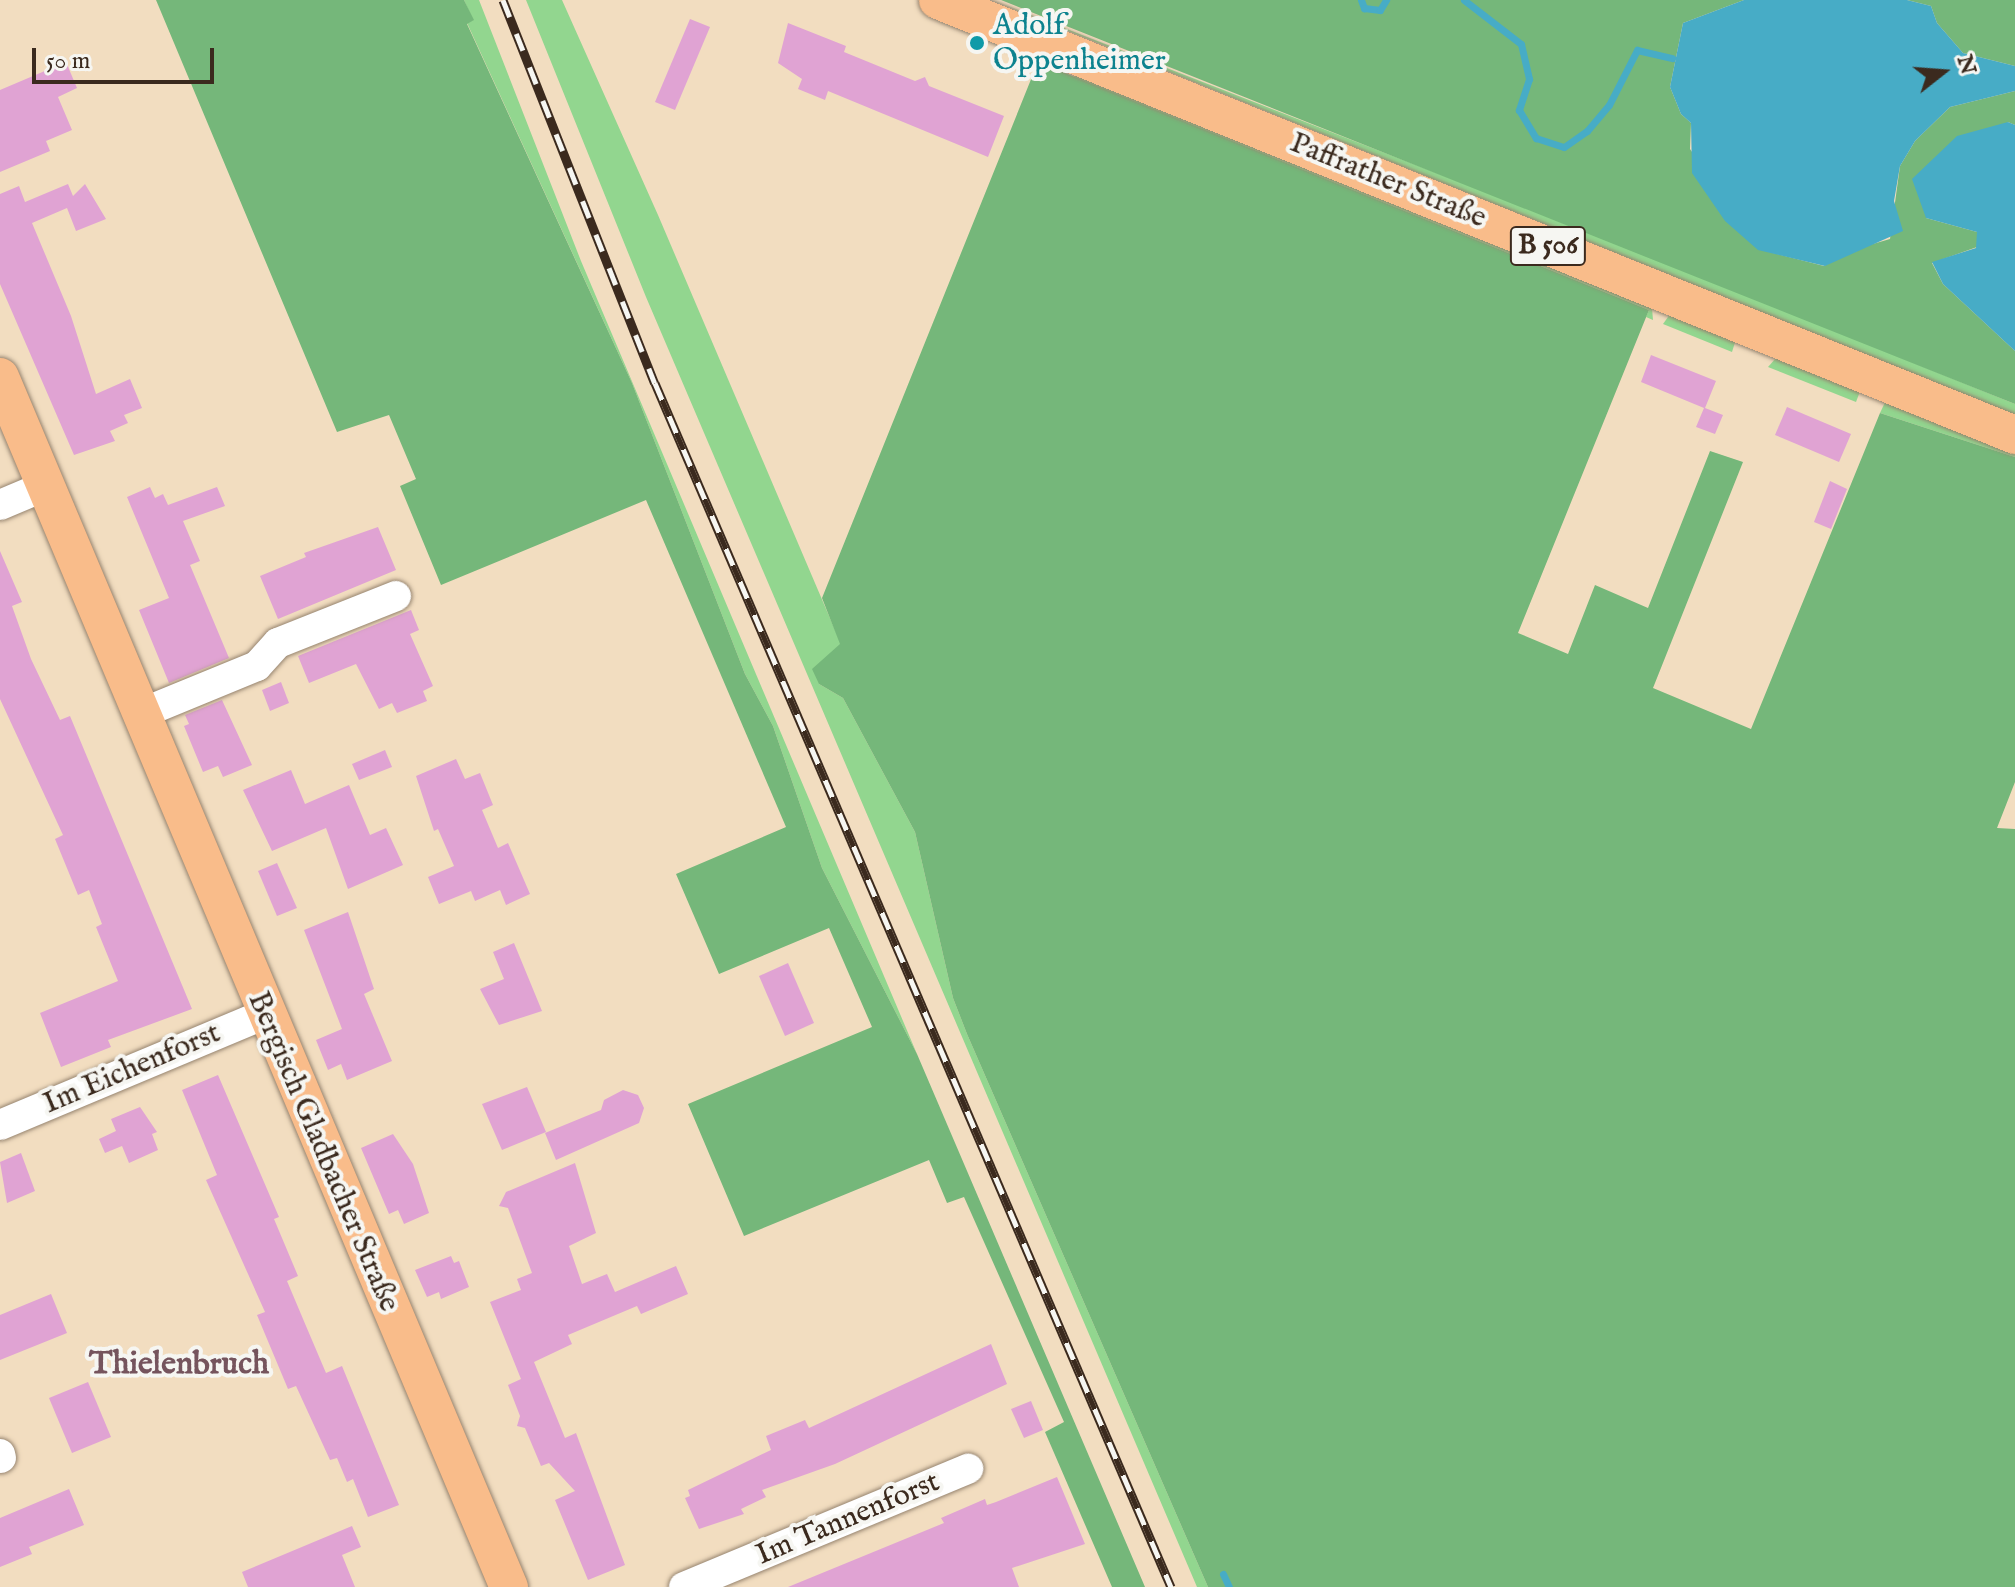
<!DOCTYPE html>
<html>
<head>
<meta charset="utf-8">
<style>
	body { margin:0 }
	#map { position:relative; width:2015px; height:1587px; overflow:hidden; background:#f2ddc0; font-family:"IM FELL English",serif }
	div>[style] { position:absolute }
	[style*='--x'] { left:calc(var(--x)*1px); top:calc(var(--y)*1px); width:calc(var(--w)*1px); rotate:calc(var(--a)*1deg) }
	.green>* { inset:0; background:#92d68f }
	.forest>* { inset:0; background:#75b77a }
	.water>* { inset:0; background:#47acc6 }
	.stream>* { height:7px; margin:-3.5px; padding:0 3.5px; transform-origin:3.5px; border-radius:3.5px; background:#47acc6 }
	.building>* { inset:0; background:#e0a3d3 }
	.roads { filter:drop-shadow(0 0 2px #96846f) drop-shadow(0 0 2px #96846f) }
	.minor>* { height:30px; margin:-15px; padding:0 15px; transform-origin:15px; border-radius:15px; background:#fff }
	.major>* { height:38px; margin:-19px; padding:0 19px; transform-origin:19px; border-radius:19px; background:#f9bc8a }
	.rail>* { height:9px; margin-top:-4.5px; transform-origin:0; background:repeating-linear-gradient(90deg,#f6f6f2 0 18px,#3b2a1e 0 36px); box-sizing:border-box; border-block:2px solid #3b2a1e }
	.dots>* { width:22px; height:22px; translate:-50% -50%; box-sizing:border-box; border:4px solid #f6f6f2; border-radius:50% }
	span { translate:-50% -50%; white-space:nowrap; text-align:center; line-height:1.15; -webkit-text-stroke:8px #f6f6f2; paint-order:stroke }
	.shield-label span { padding:2px 6px; background:#f6f6f2; border:2px solid; border-radius:6px; -webkit-text-stroke-width:0 }
	.shield-label { font-size:28px; color:#3b2a1e; font-weight:700 }
	.culture-label { font-size:30px; color:#0d838f }
	.left { translate:0 -50%; text-align:left }
	.street-label { font-size:30px; color:#3b2a1e }
	.neighbourhood-label { font-size:32px; color:#75545d; font-weight:700 }
	.north { position:absolute; left:1903px; top:32px; width:80px; height:80px; -webkit-text-stroke:6px #f6f6f2; paint-order:stroke; rotate:73deg; font-size:22px; font-weight:700; line-height:32px; text-align:center; color:#3b2a1e }
	.north::after { content:''; display:block; margin:auto; width:28px; height:36px; background:#3b2a1e; clip-path:polygon(50% 0,100% 100%,50% 72%,0 100%) }
	.scale { position:absolute; left:32px; top:48px; width:182px; height:36px; box-sizing:border-box; border:4px solid #3b2a1e; border-top:0; padding-left:10px; font-size:24px; line-height:28px; white-space:nowrap; color:#3b2a1e; -webkit-text-stroke:6px #f6f6f2; paint-order:stroke }
</style>
</head>
<body>
<div id="map">
	<div class="green">
		<i style="clip-path:polygon(464px 0,479px 0,581px 261px,917px 1054px,822px 868px,773px 726px,745px 674px,632px 383px,467px 23px,473px 20px)"></i>
		<i style="clip-path:polygon(526px 0,562px 0,658px 215px,841px 644px,819px 684px,843px 698px,915px 832px,953px 998px,967px 1034px,1208px 1587px,1197px 1587px,646px 297px)"></i>
		<i style="clip-path:polygon(992px 0,1668px 263px,2015px 404px,2015px 415px)"></i>
		<i style="clip-path:polygon(1077px 68px,1652px 308px,1653px 320px,1646px 317px,1649px 310px,1074px 77px)"></i>
		<i style="clip-path:polygon(1673px 310px,1737px 336px,1732px 352px,1663px 324px)"></i>
		<i style="clip-path:polygon(1776px 358px,1862px 386px,1856px 402px,1768px 367px)"></i>
		<i style="clip-path:polygon(1888px 396px,2015px 448px,2015px 457px,1880px 413px)"></i>
	</div>
	<div class="forest">
		<i style="clip-path:polygon(156px 0,464px 0,474px 20px,467px 24px,632px 383px,745px 674px,773px 726px,822px 868px,917px 1054px,1145px 1587px,1112px 1587px,1045px 1432px,1064px 1422px,964px 1197px,947px 1203px,929px 1160px,744px 1236px,688px 1104px,872px 1027px,829px 928px,719px 974px,676px 874px,786px 827px,646px 500px,441px 585px,400px 486px,416px 479px,389px 415px,337px 432px)"></i>
		<i style="clip-path:polygon(1001px 0,1744px 0,1683px 23px,1670px 87px,1681px 114px,1691px 123px,1690px 149px,1758px 249px,1824px 266px,1852px 250px,1890px 239px,1900px 166px,1915px 141px,1950px 107px,2015px 91px,2015px 125px,2008px 122px,1926px 218px,1977px 232px,1977px 247px,1932px 263px,1943px 284px,2015px 351px,2015px 404px)"></i>
		<i style="clip-path:polygon(1907px 0,2015px 0,2015px 66px,1963px 53px,1937px 23px,1931px 6px)"></i>
		<i style="clip-path:polygon(1038px 62px,1649px 310px,1518px 633px,1568px 654px,1595px 585px,1648px 608px,1710px 451px,1743px 462px,1653px 688px,1751px 729px,1880px 413px,2015px 457px,2015px 782px,1997px 828px,2015px 829px,2015px 1587px,1208px 1587px,967px 1034px,953px 998px,915px 832px,843px 698px,819px 684px,812px 669px,840px 644px,822px 598px)"></i>
	</div>
	<div class="water">
		<i style="clip-path:polygon(1744px 0,1907px 0,1931px 6px,1937px 23px,1963px 53px,2015px 66px,2015px 91px,1950px 107px,1915px 141px,1900px 166px,1894px 201px,1903px 231px,1825px 266px,1758px 250px,1725px 221px,1692px 173px,1691px 123px,1681px 114px,1670px 87px,1683px 23px)"></i>
		<i style="clip-path:polygon(2008px 122px,2015px 125px,2015px 351px,1943px 284px,1932px 262px,1976px 248px,1977px 232px,1926px 218px,1912px 179px,1957px 136px)"></i>
	</div>
	<div class="stream">
		<i style="--x:1361;--y:0;--w:9;--a:69"></i>
		<i style="--x:1364;--y:8;--w:16;--a:7"></i>
		<i style="--x:1380;--y:10;--w:12;--a:-59"></i>
		<i style="--x:1464;--y:0;--w:72;--a:37.7"></i>
		<i style="--x:1521;--y:44;--w:36;--a:77"></i>
		<i style="--x:1529;--y:79;--w:33;--a:108"></i>
		<i style="--x:1519;--y:110;--w:33;--a:59"></i>
		<i style="--x:1536;--y:138;--w:29;--a:18"></i>
		<i style="--x:1564;--y:147;--w:28;--a:-35"></i>
		<i style="--x:1587;--y:131;--w:34;--a:-50"></i>
		<i style="--x:1609;--y:105;--w:62;--a:-63"></i>
		<i style="--x:1637;--y:50;--w:36;--a:13"></i>
		<i style="--x:1223;--y:1574;--w:14;--a:65"></i>
	</div>
	<div class="building">
		<i style="clip-path:polygon(690px 19px,710px 27px,675px 110px,655px 102px)"></i>
		<i style="clip-path:polygon(788px 23px,846px 46px,844px 52px,915px 81px,925px 77px,929px 86px,1004px 116px,988px 157px,828px 91px,825px 100px,798px 89px,802px 79px,778px 63px)"></i>
		<i style="clip-path:polygon(66px 62px,77px 88px,58px 97px,72px 130px,46px 141px,50px 151px,0 172px,0 90px)"></i>
		<i style="clip-path:polygon(68px 184px,73px 196px,85px 184px,106px 219px,76px 231px,67px 208px,32px 223px,71px 316px,96px 394px,130px 379px,142px 408px,124px 415px,128px 423px,110px 431px,115px 441px,74px 455px,0 284px,0 194px,19px 186px,25px 202px)"></i>
		<i style="clip-path:polygon(1651px 355px,1716px 381px,1705px 408px,1723px 415px,1715px 434px,1696px 427px,1704px 408px,1641px 382px)"></i>
		<i style="clip-path:polygon(1787px 407px,1851px 434px,1839px 462px,1775px 435px)"></i>
		<i style="clip-path:polygon(1830px 481px,1847px 489px,1831px 529px,1814px 522px)"></i>
		<i style="clip-path:polygon(150px 487px,155px 498px,163px 494px,168px 505px,217px 487px,225px 506px,183px 521px,200px 561px,190px 565px,229px 658px,169px 683px,139px 610px,169px 598px,127px 497px)"></i>
		<i style="clip-path:polygon(378px 527px,396px 570px,278px 619px,260px 576px,306px 557px,304px 553px)"></i>
		<i style="clip-path:polygon(0 551px,22px 602px,12px 606px,31px 659px,60px 720px,70px 716px,192px 1009px,108px 1040px,111px 1047px,61px 1067px,40px 1013px,118px 981px,96px 927px,102px 924px,89px 890px,78px 895px,55px 839px,63px 835px,0 699px)"></i>
		<i style="clip-path:polygon(411px 610px,419px 630px,410px 634px,433px 686px,423px 691px,427px 701px,397px 713px,392px 703px,379px 709px,356px 664px,309px 683px,298px 656px)"></i>
		<i style="clip-path:polygon(281px 682px,289px 703px,270px 711px,262px 690px)"></i>
		<i style="clip-path:polygon(222px 700px,252px 765px,223px 777px,218px 766px,203px 772px,184px 726px,189px 724px,185px 715px)"></i>
		<i style="clip-path:polygon(385px 750px,392px 767px,359px 780px,352px 764px)"></i>
		<i style="clip-path:polygon(456px 759px,465px 779px,480px 773px,493px 805px,482px 810px,498px 848px,508px 843px,530px 894px,506px 905px,500px 890px,475px 901px,471px 891px,439px 904px,428px 877px,454px 866px,438px 829px,434px 831px,416px 776px)"></i>
		<i style="clip-path:polygon(291px 770px,305px 804px,349px 785px,370px 835px,386px 828px,403px 865px,348px 889px,326px 828px,272px 851px,243px 790px)"></i>
		<i style="clip-path:polygon(277px 863px,297px 908px,277px 916px,258px 871px)"></i>
		<i style="clip-path:polygon(348px 912px,374px 989px,364px 994px,392px 1061px,347px 1080px,341px 1064px,328px 1070px,316px 1040px,342px 1029px,304px 930px)"></i>
		<i style="clip-path:polygon(514px 943px,542px 1011px,499px 1025px,480px 989px,504px 979px,493px 952px)"></i>
		<i style="clip-path:polygon(788px 963px,814px 1023px,785px 1036px,759px 976px)"></i>
		<i style="clip-path:polygon(218px 1075px,279px 1217px,274px 1219px,298px 1276px,287px 1281px,306px 1326px,326px 1373px,342px 1366px,399px 1505px,368px 1517px,353px 1479px,347px 1482px,337px 1458px,330px 1460px,296px 1386px,288px 1389px,257px 1315px,265px 1312px,206px 1180px,217px 1175px,182px 1090px)"></i>
		<i style="clip-path:polygon(527px 1087px,546px 1132px,502px 1150px,482px 1104px)"></i>
		<i style="clip-path:polygon(623px 1090px,638px 1095px,644px 1108px,639px 1123px,556px 1160px,545px 1133px,601px 1110px,604px 1100px)"></i>
		<i style="clip-path:polygon(140px 1107px,157px 1132px,152px 1134px,158px 1150px,129px 1163px,122px 1146px,105px 1153px,99px 1139px,116px 1131px,111px 1119px)"></i>
		<i style="clip-path:polygon(393px 1134px,413px 1164px,429px 1213px,404px 1224px,398px 1210px,389px 1214px,361px 1148px)"></i>
		<i style="clip-path:polygon(21px 1153px,35px 1191px,7px 1203px,0 1162px)"></i>
		<i style="clip-path:polygon(575px 1163px,596px 1233px,569px 1246px,582px 1284px,607px 1274px,615px 1292px,676px 1266px,688px 1294px,641px 1314px,637px 1306px,568px 1335px,572px 1344px,534px 1362px,565px 1438px,576px 1433px,625px 1565px,588px 1580px,555px 1500px,575px 1491px,549px 1463px,541px 1466px,525px 1428px,517px 1426px,520px 1416px,508px 1385px,521px 1379px,490px 1302px,521px 1290px,517px 1279px,532px 1273px,508px 1208px,499px 1206px,506px 1192px)"></i>
		<i style="clip-path:polygon(451px 1256px,454px 1263px,459px 1261px,469px 1287px,441px 1299px,439px 1292px,427px 1297px,415px 1270px)"></i>
		<i style="clip-path:polygon(51px 1294px,67px 1333px,0 1360px,0 1315px)"></i>
		<i style="clip-path:polygon(991px 1344px,1007px 1384px,835px 1464px,762px 1490px,766px 1497px,741px 1509px,744px 1514px,699px 1529px,685px 1498px,690px 1496px,688px 1490px,771px 1450px,766px 1436px,805px 1420px,809px 1428px)"></i>
		<i style="clip-path:polygon(88px 1382px,111px 1437px,72px 1453px,49px 1398px)"></i>
		<i style="clip-path:polygon(1031px 1401px,1043px 1430px,1024px 1438px,1011px 1409px)"></i>
		<i style="clip-path:polygon(1057px 1477px,1085px 1544px,1012px 1568px,1019px 1587px,788px 1587px,944px 1523px,941px 1518px,985px 1499px,987px 1505px,996px 1502px)"></i>
		<i style="clip-path:polygon(69px 1489px,84px 1525px,29px 1547px,32px 1554px,0 1567px,0 1518px)"></i>
		<i style="clip-path:polygon(352px 1526px,361px 1547px,342px 1555px,355px 1587px,248px 1587px,242px 1572px)"></i>
	</div>
	<div class="roads">
		<div class="minor">
			<i style="--x:0;--y:505;--w:49;--a:-22.9"></i>
			<i style="--x:140;--y:714;--w:126;--a:-22.3"></i>
			<i style="--x:257;--y:666;--w:31;--a:-48"></i>
			<i style="--x:278;--y:643;--w:127;--a:-21.7"></i>
			<i style="--x:0;--y:1125;--w:287;--a:-22.7"></i>
			<i style="--x:0;--y:1454;--w:4;--a:76"></i>
			<i style="--x:684;--y:1587;--w:308;--a:-22.6"></i>
		</div>
		<div class="major">
			<i style="--x:938;--y:0;--w:1162;--a:21.99"></i>
			<i style="--x:0;--y:377;--w:1313;--a:67.19"></i>
		</div>
	</div>
	<div class="rail">
		<i style="--x:503;--y:0;--w:412;--a:68.4"></i>
		<i style="--x:655;--y:383;--w:1310;--a:66.8"></i>
	</div>
	<div class="dots">
		<i style="left:977px;top:43px;background:#0f9aa8"></i>
	</div>
	<div class="shield-label">
		<span style="left:1548px;top:246px">B 506</span>
	</div>
	<div class="culture-label">
		<span class="left" style="left:993px;top:43px">Adolf<br>Oppenheimer</span>
	</div>
	<div class="street-label">
		<span style="left:1388px;top:181px;rotate:22deg">Paffrather Straße</span>
		<span style="left:132px;top:1069px;rotate:-23deg">Im Eichenforst</span>
		<span style="left:323px;top:1152px;rotate:67deg">Bergisch Gladbacher Straße</span>
		<span style="left:848px;top:1519px;rotate:-23deg">Im Tannenforst</span>
	</div>
	<div class="neighbourhood-label">
		<span style="left:179px;top:1365px">Thielenbruch</span>
	</div>
	<div class="north">N</div>
	<div class="scale">50 m</div>
</div>
</body>
</html>
